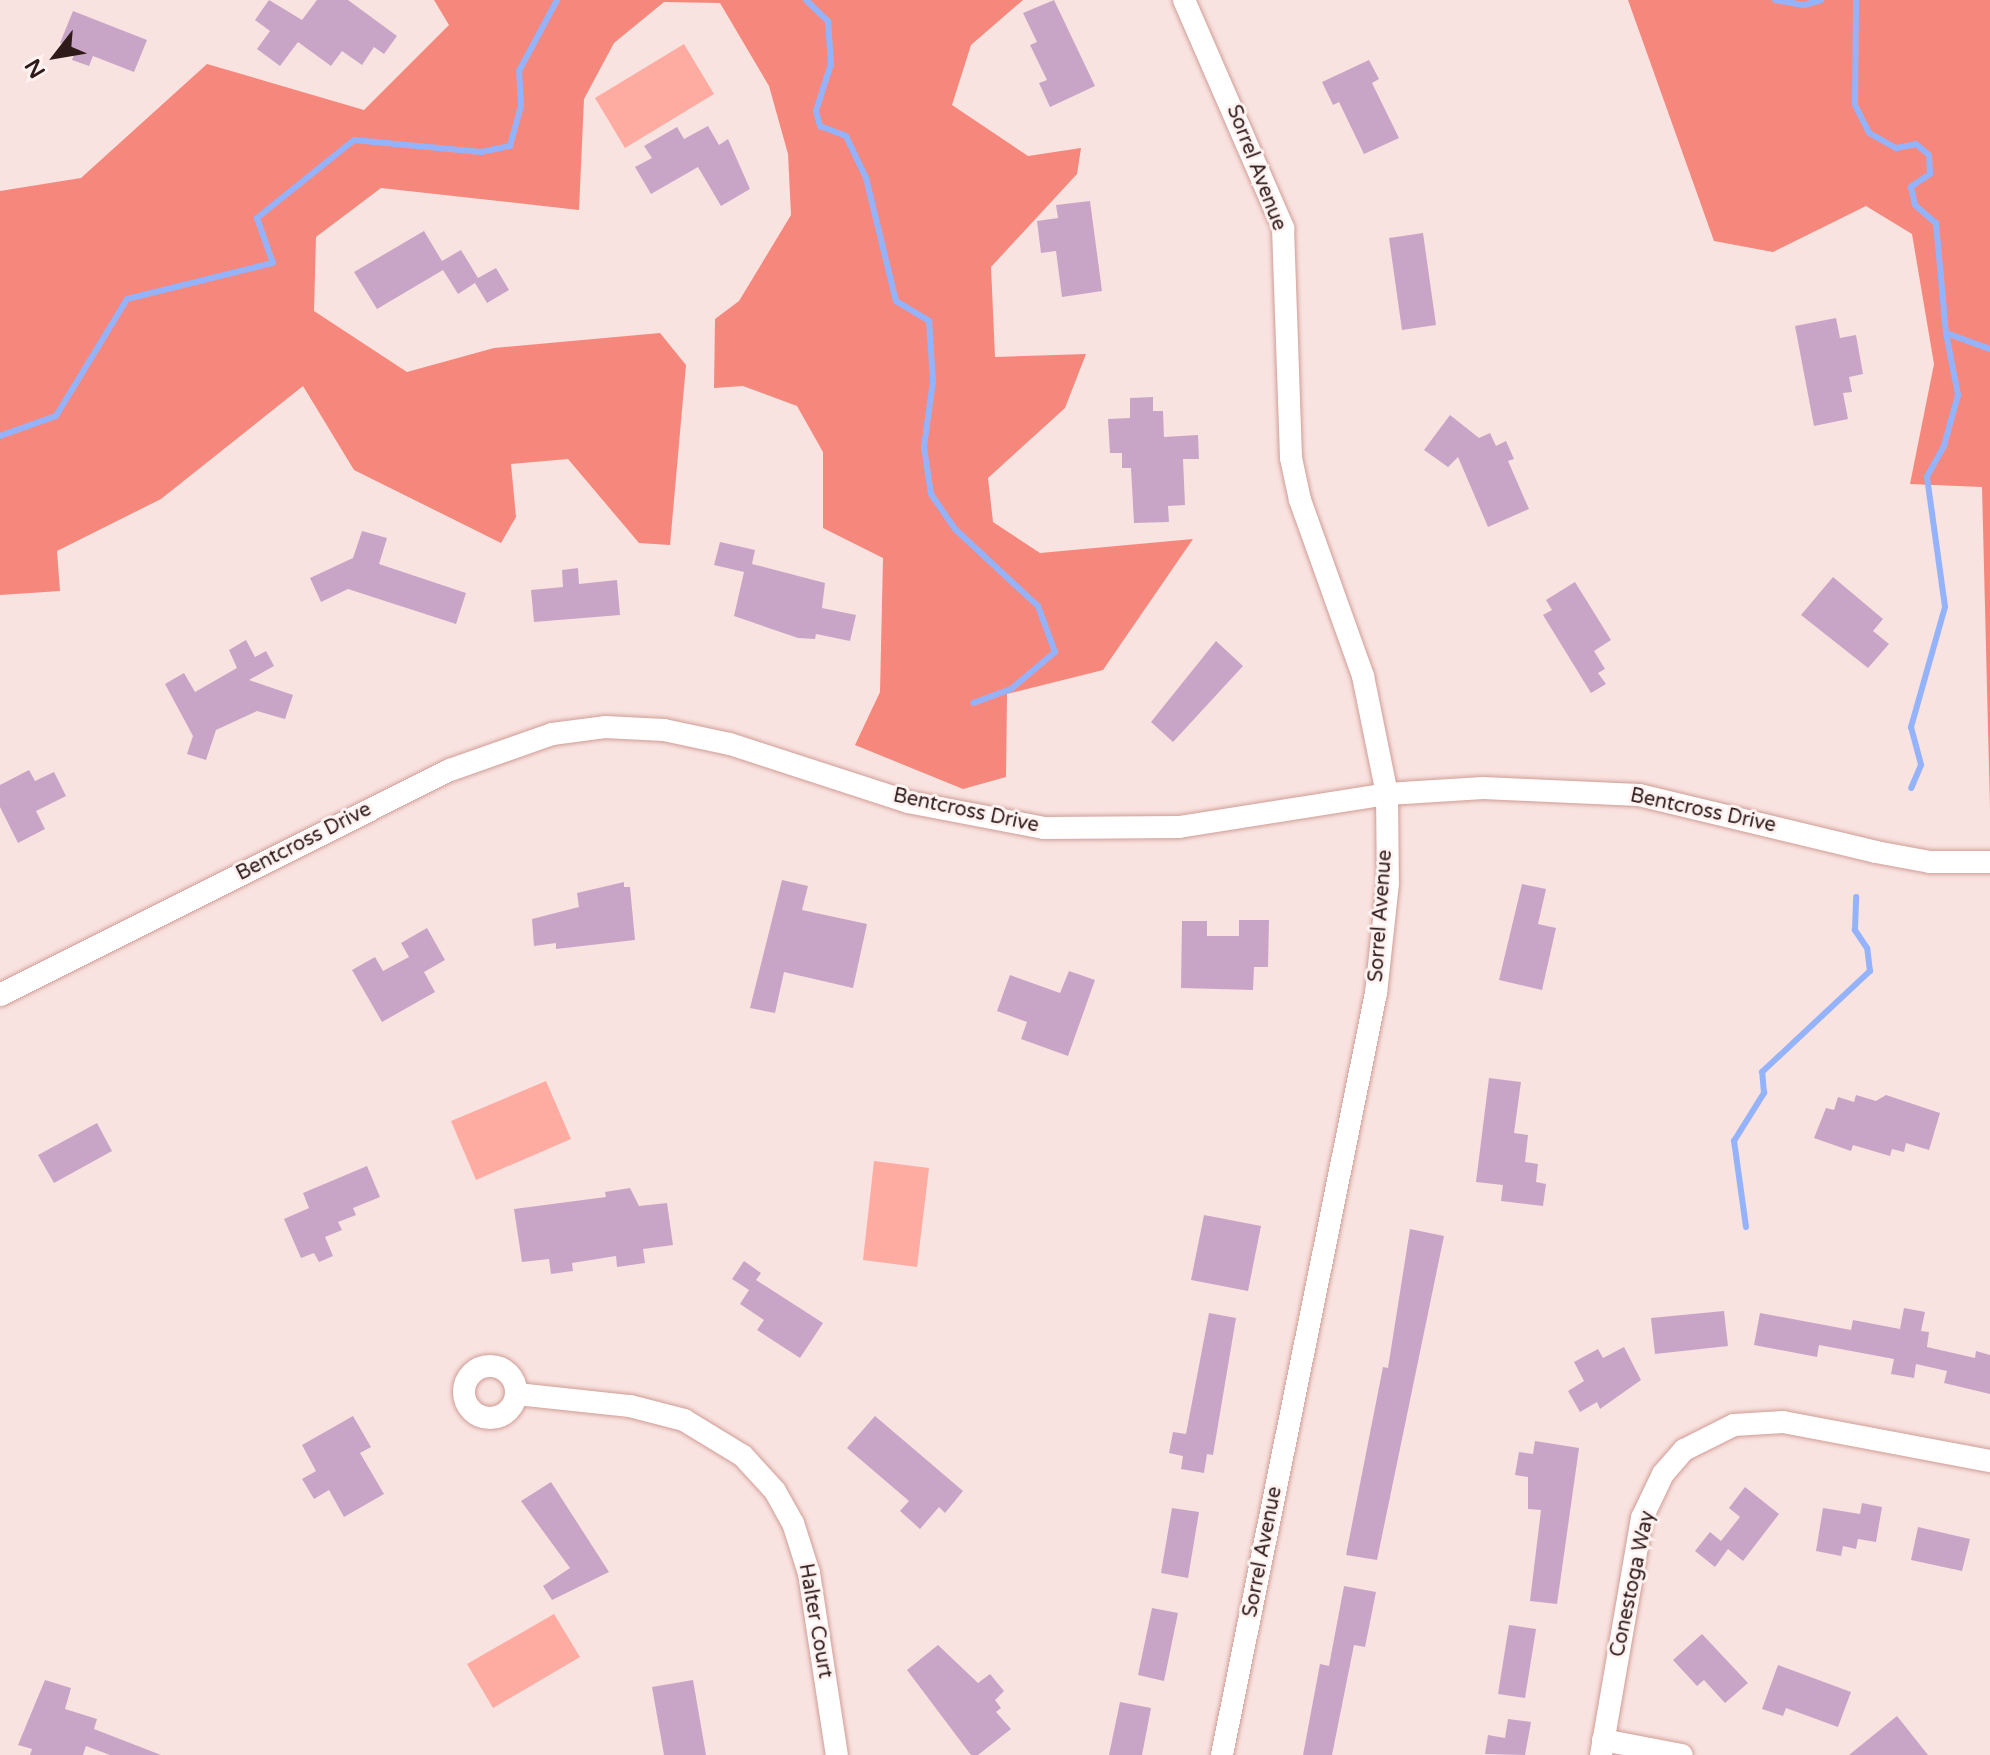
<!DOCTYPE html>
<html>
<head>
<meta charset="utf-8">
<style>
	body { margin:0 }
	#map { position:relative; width:1990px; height:1755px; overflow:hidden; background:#f9e3e0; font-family:"Varela Round",sans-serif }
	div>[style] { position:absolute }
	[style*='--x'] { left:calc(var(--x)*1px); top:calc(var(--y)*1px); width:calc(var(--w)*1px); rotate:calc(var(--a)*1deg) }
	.green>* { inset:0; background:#feaba2 }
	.forest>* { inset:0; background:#f6877c }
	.stream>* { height:6px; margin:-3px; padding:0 3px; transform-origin:3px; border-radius:3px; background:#95b3fb }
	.building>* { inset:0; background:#c8a5c7 }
	.roads { filter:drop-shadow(0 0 2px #d09d96) drop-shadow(0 0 2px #d09d96) }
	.minor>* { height:22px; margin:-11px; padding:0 11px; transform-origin:11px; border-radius:11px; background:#fff }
	.minor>.ring { margin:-11px; padding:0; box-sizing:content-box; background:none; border:22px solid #fff; border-radius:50% }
	span { translate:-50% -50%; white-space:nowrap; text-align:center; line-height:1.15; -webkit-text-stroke:6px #fff3f2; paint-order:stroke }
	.street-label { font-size:20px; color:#2e1a18 }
	.north { position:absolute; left:16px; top:16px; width:80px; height:80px; -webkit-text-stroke:6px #fff3f2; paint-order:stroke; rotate:239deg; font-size:22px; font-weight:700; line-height:32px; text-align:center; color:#2e1a18 }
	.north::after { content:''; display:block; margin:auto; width:28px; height:36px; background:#2e1a18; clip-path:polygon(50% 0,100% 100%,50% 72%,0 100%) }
</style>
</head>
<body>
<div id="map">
	<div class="green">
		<i style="clip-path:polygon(684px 44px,714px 94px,625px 148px,595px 98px)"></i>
		<i style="clip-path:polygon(546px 1081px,571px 1139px,476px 1180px,451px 1121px)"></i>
		<i style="clip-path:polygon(874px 1161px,929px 1168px,917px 1267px,863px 1260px)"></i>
		<i style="clip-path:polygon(554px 1614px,580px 1657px,493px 1708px,467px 1664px)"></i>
	</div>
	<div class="forest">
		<i style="clip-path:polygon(434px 0,1023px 0,971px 45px,952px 105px,1028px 156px,1081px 148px,1077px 174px,991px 267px,995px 357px,1086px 354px,1065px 408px,988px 478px,993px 522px,1040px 553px,1193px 539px,1103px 670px,1007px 694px,1006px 777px,963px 789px,855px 745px,880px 692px,883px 558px,823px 528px,823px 452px,797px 406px,743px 386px,714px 388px,715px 319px,739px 301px,791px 215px,788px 154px,769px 86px,720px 3px,664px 2px,614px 43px,584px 99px,579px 210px,381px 188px,316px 237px,314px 311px,407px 372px,494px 348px,660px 333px,686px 365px,670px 545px,639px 543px,568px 459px,511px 464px,516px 517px,501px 543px,354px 470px,303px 386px,161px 499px,57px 551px,60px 591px,0 595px,0 191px,81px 178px,207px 64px,364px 110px,449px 25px)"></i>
		<i style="clip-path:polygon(1628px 0,1990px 0,1990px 808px,1982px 487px,1910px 484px,1934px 364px,1912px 234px,1866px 206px,1773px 252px,1714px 241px)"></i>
	</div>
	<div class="stream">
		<i style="--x:806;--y:0;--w:30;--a:44"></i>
		<i style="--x:828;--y:21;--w:43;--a:86"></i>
		<i style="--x:831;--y:64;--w:49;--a:107.7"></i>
		<i style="--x:816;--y:111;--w:16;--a:75"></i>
		<i style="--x:820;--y:126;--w:28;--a:21"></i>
		<i style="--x:846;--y:136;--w:47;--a:64.5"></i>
		<i style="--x:866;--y:178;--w:127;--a:76.3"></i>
		<i style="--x:896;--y:301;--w:39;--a:31"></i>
		<i style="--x:929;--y:321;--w:60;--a:86.2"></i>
		<i style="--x:933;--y:381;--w:67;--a:97.8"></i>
		<i style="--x:924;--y:447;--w:48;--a:81.5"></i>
		<i style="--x:931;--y:494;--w:42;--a:55.6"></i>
		<i style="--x:955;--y:529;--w:113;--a:42.9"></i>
		<i style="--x:1038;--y:606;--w:49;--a:69.7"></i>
		<i style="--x:1055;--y:652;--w:57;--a:139.9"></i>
		<i style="--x:1011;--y:689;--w:40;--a:159.8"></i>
		<i style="--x:1775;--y:0;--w:29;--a:10"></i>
		<i style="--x:1804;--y:5;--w:18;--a:-16"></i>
		<i style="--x:1856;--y:0;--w:105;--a:90.5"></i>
		<i style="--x:1855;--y:105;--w:31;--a:63"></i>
		<i style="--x:1869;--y:133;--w:31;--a:29"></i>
		<i style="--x:1896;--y:148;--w:20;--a:-11"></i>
		<i style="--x:1916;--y:144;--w:17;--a:40"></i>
		<i style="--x:1929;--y:155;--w:19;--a:87"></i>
		<i style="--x:1930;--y:174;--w:23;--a:146"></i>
		<i style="--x:1911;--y:187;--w:18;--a:77"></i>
		<i style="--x:1915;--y:205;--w:28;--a:41"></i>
		<i style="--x:1936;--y:223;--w:110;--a:84.8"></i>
		<i style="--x:1946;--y:333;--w:63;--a:79"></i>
		<i style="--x:1958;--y:395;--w:53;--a:105.4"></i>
		<i style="--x:1944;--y:446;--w:35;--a:119"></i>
		<i style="--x:1927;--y:477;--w:131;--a:82.1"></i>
		<i style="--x:1945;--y:607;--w:125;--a:105.8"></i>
		<i style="--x:1911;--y:727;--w:39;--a:75"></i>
		<i style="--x:1921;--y:765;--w:25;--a:113"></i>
		<i style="--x:1946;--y:333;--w:47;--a:20"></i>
		<i style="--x:0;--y:436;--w:59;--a:-19.7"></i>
		<i style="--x:56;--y:416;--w:137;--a:-58.7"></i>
		<i style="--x:127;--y:299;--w:150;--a:-13.9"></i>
		<i style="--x:273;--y:263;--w:48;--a:-109.6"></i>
		<i style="--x:257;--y:218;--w:124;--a:-38.8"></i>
		<i style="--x:354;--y:140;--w:128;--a:5.4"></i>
		<i style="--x:481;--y:152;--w:30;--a:-12"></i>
		<i style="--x:510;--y:146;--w:41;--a:-74.6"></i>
		<i style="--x:521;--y:106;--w:35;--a:-93"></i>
		<i style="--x:519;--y:71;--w:81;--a:-61.8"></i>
		<i style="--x:1746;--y:1227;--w:87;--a:-97.9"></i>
		<i style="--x:1734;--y:1141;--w:57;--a:-58"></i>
		<i style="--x:1764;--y:1093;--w:21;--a:-95"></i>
		<i style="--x:1762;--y:1072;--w:148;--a:-43.1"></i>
		<i style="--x:1870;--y:971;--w:23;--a:-97"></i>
		<i style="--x:1867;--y:948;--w:22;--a:-124"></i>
		<i style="--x:1855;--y:930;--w:33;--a:-88"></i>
	</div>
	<div class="building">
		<i style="clip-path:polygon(269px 0,302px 20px,317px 0,348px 0,397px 36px,384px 54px,374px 47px,362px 65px,342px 51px,331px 66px,298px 42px,280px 66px,257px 49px,270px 31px,255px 20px)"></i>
		<i style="clip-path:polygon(1054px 0,1095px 86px,1050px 107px,1039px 83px,1047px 80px,1030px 45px,1037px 42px,1023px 13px)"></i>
		<i style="clip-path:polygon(73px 11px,147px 40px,134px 72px,93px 56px,89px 66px,72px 60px,76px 49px,60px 43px)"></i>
		<i style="clip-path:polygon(1369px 60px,1379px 79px,1372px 83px,1399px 138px,1364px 154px,1339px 102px,1333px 105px,1322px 82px)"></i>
		<i style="clip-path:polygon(708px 126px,719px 145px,728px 139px,750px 189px,721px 206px,698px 167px,651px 194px,635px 167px,652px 158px,644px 146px,677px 127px,684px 139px)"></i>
		<i style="clip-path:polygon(1090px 201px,1102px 291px,1062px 297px,1056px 251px,1041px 253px,1037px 221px,1058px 218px,1056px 205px)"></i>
		<i style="clip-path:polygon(424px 231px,442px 261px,461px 250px,478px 278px,496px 268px,509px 290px,487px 303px,475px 283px,458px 294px,443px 270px,377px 309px,354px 272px)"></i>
		<i style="clip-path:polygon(1423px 233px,1436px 325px,1402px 330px,1389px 238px)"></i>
		<i style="clip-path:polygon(1836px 318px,1840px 338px,1856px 335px,1863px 374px,1849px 377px,1852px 392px,1843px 393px,1848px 419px,1814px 426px,1795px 326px)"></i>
		<i style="clip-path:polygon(1153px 397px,1153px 411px,1163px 411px,1164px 437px,1198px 435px,1199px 459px,1183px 459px,1185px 505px,1168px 506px,1169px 522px,1134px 523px,1131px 468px,1122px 468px,1122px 453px,1110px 453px,1108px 419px,1130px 418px,1130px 398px)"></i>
		<i style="clip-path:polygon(1450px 415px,1479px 438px,1490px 433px,1496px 446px,1506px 441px,1514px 459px,1508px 461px,1529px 509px,1488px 527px,1458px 457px,1448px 467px,1424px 450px)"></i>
		<i style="clip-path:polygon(362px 531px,387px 538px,379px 564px,466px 593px,456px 624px,348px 589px,321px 602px,310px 578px,353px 558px)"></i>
		<i style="clip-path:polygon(720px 542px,755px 550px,752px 564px,825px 583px,822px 608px,856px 615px,850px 641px,816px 634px,815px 639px,798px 638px,734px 616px,744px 572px,714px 565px)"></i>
		<i style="clip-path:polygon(578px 568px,579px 584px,617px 580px,620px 615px,534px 622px,531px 590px,563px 587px,562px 570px)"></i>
		<i style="clip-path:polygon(1833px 577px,1883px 619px,1873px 631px,1889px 644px,1868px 668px,1801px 615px)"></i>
		<i style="clip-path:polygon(1575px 582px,1611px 640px,1594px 651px,1605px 669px,1598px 673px,1606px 684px,1591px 693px,1543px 615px,1552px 610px,1546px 600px)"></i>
		<i style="clip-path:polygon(246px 640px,255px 657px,266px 651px,274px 666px,249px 680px,293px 695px,285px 719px,257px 711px,216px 730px,206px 760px,187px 754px,193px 736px,165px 684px,184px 673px,195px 692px,237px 668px,229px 650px)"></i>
		<i style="clip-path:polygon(1216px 641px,1243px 666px,1173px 742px,1151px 722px)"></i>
		<i style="clip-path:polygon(29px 770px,35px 781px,54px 772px,66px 796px,36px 811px,45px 829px,18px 843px,0 807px,0 785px)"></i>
		<i style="clip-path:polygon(782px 880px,808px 886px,802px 910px,867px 924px,853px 988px,784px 972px,775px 1013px,750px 1008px)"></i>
		<i style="clip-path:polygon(624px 882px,624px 887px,630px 887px,635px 940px,556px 949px,556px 943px,534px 946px,532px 919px,579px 907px,577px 893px)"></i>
		<i style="clip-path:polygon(1522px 884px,1546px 889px,1538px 924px,1556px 928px,1542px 990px,1499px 980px)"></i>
		<i style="clip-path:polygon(1239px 920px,1269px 920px,1268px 967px,1254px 967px,1253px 990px,1181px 988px,1182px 921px,1207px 921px,1207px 936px,1239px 936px)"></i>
		<i style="clip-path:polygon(427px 928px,445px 960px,424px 972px,435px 992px,382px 1022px,352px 970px,375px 957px,383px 971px,409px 957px,401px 943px)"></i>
		<i style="clip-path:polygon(1069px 971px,1095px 980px,1068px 1056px,1021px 1039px,1027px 1022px,997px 1011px,1010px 975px,1060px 993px)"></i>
		<i style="clip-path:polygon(1489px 1078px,1521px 1082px,1514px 1133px,1528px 1135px,1525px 1162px,1538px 1164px,1536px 1182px,1546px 1184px,1543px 1206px,1501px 1201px,1503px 1185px,1476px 1182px)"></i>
		<i style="clip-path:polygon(1856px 1095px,1876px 1101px,1886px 1095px,1940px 1113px,1929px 1150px,1906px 1143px,1904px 1152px,1892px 1149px,1890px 1156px,1853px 1145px,1851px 1151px,1814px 1138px,1826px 1108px,1834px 1110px,1838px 1097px,1854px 1102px)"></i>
		<i style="clip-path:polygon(97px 1123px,112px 1151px,54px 1183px,38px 1155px)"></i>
		<i style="clip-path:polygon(367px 1166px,380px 1197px,353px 1208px,356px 1215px,338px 1222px,342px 1230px,325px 1237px,333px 1256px,319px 1262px,314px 1253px,301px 1258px,284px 1219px,309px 1208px,303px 1193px)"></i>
		<i style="clip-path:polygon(630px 1188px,639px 1206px,667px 1203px,673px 1245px,643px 1249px,645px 1263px,617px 1267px,616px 1256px,572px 1263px,573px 1271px,551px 1274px,549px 1259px,522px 1262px,514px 1209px,606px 1197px,605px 1192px)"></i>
		<i style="clip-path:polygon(1204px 1215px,1261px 1226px,1248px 1291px,1191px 1280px)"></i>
		<i style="clip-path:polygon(1410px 1229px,1444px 1236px,1377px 1560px,1346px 1555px,1383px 1367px,1388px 1368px)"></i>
		<i style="clip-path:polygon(744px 1261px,761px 1273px,756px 1280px,823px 1323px,800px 1358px,757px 1330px,764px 1320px,740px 1304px,749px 1290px,732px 1279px)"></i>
		<i style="clip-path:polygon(1904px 1308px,1925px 1312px,1921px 1331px,1929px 1332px,1927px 1347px,1975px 1358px,1976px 1351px,1990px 1355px,1990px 1394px,1944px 1383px,1947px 1371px,1916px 1364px,1914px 1378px,1891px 1374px,1894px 1359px,1819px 1345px,1817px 1357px,1754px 1345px,1760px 1313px,1851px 1330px,1853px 1320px,1900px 1329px)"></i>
		<i style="clip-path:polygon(1724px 1311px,1728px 1346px,1655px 1354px,1651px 1318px)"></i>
		<i style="clip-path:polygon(1209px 1313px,1236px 1318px,1213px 1455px,1207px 1454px,1204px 1473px,1181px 1469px,1183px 1456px,1169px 1453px,1173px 1432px,1186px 1434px)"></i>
		<i style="clip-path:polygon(1624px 1347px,1641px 1380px,1600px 1409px,1597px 1402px,1580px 1412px,1568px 1391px,1584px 1381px,1574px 1362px,1598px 1349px,1603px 1358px)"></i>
		<i style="clip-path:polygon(353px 1416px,371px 1447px,360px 1453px,384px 1494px,344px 1517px,329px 1490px,314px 1499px,302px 1479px,316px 1471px,302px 1445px)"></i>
		<i style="clip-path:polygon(875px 1416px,963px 1491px,945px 1513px,939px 1507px,920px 1529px,900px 1511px,909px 1501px,847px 1448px)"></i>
		<i style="clip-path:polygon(1535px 1441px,1579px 1448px,1557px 1604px,1530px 1601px,1541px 1510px,1528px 1509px,1528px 1477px,1515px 1475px,1519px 1452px,1533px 1454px)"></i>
		<i style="clip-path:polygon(551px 1482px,609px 1572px,552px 1600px,543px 1586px,570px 1568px,521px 1501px)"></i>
		<i style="clip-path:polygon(1745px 1487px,1779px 1514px,1743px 1561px,1728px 1549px,1715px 1567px,1695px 1551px,1710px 1532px,1721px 1541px,1740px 1517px,1729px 1508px)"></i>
		<i style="clip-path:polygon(1862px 1503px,1882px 1507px,1876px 1542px,1858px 1539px,1856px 1549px,1843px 1546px,1841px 1556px,1816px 1551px,1823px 1508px,1860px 1514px)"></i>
		<i style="clip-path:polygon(1172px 1508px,1199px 1512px,1188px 1578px,1161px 1573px)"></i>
		<i style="clip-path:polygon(1918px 1527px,1970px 1539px,1962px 1571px,1911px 1560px)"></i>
		<i style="clip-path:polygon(1344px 1586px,1376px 1592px,1365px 1647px,1354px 1645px,1332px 1755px,1303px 1755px,1320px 1664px,1329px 1666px)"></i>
		<i style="clip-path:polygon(1152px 1608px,1178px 1613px,1164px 1681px,1138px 1675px)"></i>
		<i style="clip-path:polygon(1509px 1625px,1536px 1629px,1525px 1698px,1498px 1694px)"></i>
		<i style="clip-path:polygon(1702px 1634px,1748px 1683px,1725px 1703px,1704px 1680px,1697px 1686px,1673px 1660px)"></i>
		<i style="clip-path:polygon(938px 1645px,978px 1683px,990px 1674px,1004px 1691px,995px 1700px,1001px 1708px,996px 1712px,1011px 1729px,978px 1755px,971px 1755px,907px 1670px)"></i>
		<i style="clip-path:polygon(1778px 1665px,1851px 1692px,1838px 1727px,1786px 1708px,1783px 1716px,1762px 1709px)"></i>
		<i style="clip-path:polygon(45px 1680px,71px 1688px,65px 1709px,97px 1719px,94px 1729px,161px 1755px,110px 1755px,86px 1746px,83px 1755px,30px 1755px,32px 1749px,18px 1745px)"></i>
		<i style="clip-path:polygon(693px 1680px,706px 1755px,664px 1755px,652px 1687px)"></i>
		<i style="clip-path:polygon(1120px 1702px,1151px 1708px,1142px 1755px,1109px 1755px)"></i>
		<i style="clip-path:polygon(1897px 1716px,1928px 1755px,1849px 1755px)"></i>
		<i style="clip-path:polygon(1508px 1719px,1531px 1722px,1525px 1755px,1485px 1754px,1488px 1735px,1505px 1738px)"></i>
	</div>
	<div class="roads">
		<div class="minor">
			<i style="--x:1184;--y:0;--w:249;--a:66.5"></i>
			<i style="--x:1283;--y:228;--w:230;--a:88"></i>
			<i style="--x:1291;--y:458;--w:43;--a:77.9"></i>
			<i style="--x:1300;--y:500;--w:187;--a:70.3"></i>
			<i style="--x:1363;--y:676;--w:120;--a:78.5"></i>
			<i style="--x:1387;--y:794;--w:89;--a:89.4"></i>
			<i style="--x:1388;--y:883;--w:111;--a:96.2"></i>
			<i style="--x:1376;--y:993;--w:777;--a:101.43"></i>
			<i style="--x:0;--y:995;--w:503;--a:-26.57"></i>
			<i style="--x:450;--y:770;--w:108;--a:-19.4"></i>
			<i style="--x:552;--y:734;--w:53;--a:-7.5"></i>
			<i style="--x:605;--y:727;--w:59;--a:2.9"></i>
			<i style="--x:664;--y:730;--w:67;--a:12"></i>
			<i style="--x:730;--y:744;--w:187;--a:18"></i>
			<i style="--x:908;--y:802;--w:138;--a:10.8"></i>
			<i style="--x:1044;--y:828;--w:135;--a:-0.4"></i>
			<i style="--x:1179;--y:827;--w:211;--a:-9"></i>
			<i style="--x:1387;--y:794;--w:96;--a:-3.6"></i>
			<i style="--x:1483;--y:788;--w:156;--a:2.6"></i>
			<i style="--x:1639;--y:795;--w:244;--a:13.5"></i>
			<i style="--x:1876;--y:852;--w:55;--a:10.5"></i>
			<i style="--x:1930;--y:862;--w:60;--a:0"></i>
			<i class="ring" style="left:464px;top:1366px;width:30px;height:30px"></i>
			<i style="--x:517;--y:1394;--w:114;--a:6.1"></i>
			<i style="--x:630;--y:1406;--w:56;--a:14.5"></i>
			<i style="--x:684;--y:1420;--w:69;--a:31.4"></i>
			<i style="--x:743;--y:1456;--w:47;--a:47.6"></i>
			<i style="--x:775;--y:1491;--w:37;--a:61"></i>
			<i style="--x:793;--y:1523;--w:52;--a:72.3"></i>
			<i style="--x:809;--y:1573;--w:184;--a:81.3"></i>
			<i style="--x:1603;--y:1740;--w:80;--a:10.8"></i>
			<i style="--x:1601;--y:1755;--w:241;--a:-80.2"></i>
			<i style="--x:1642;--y:1518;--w:49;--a:-64.5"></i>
			<i style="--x:1663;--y:1474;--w:32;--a:-49"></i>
			<i style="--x:1684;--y:1450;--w:56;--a:-26.6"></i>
			<i style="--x:1734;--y:1425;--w:49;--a:-3.5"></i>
			<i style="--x:1783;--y:1422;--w:211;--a:10.7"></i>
		</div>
	</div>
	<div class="street-label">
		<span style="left:1256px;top:168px;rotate:69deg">Sorrel Avenue</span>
		<span style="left:966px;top:811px;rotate:12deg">Bentcross Drive</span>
		<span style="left:1703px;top:811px;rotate:12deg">Bentcross Drive</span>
		<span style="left:304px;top:842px;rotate:-27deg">Bentcross Drive</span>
		<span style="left:1381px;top:916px;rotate:-86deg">Sorrel Avenue</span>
		<span style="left:1263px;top:1552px;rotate:-79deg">Sorrel Avenue</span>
		<span style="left:1633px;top:1584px;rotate:-78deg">Conestoga Way</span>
		<span style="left:815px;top:1621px;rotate:80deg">Halter Court</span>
	</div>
	<div class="north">N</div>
</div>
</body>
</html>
